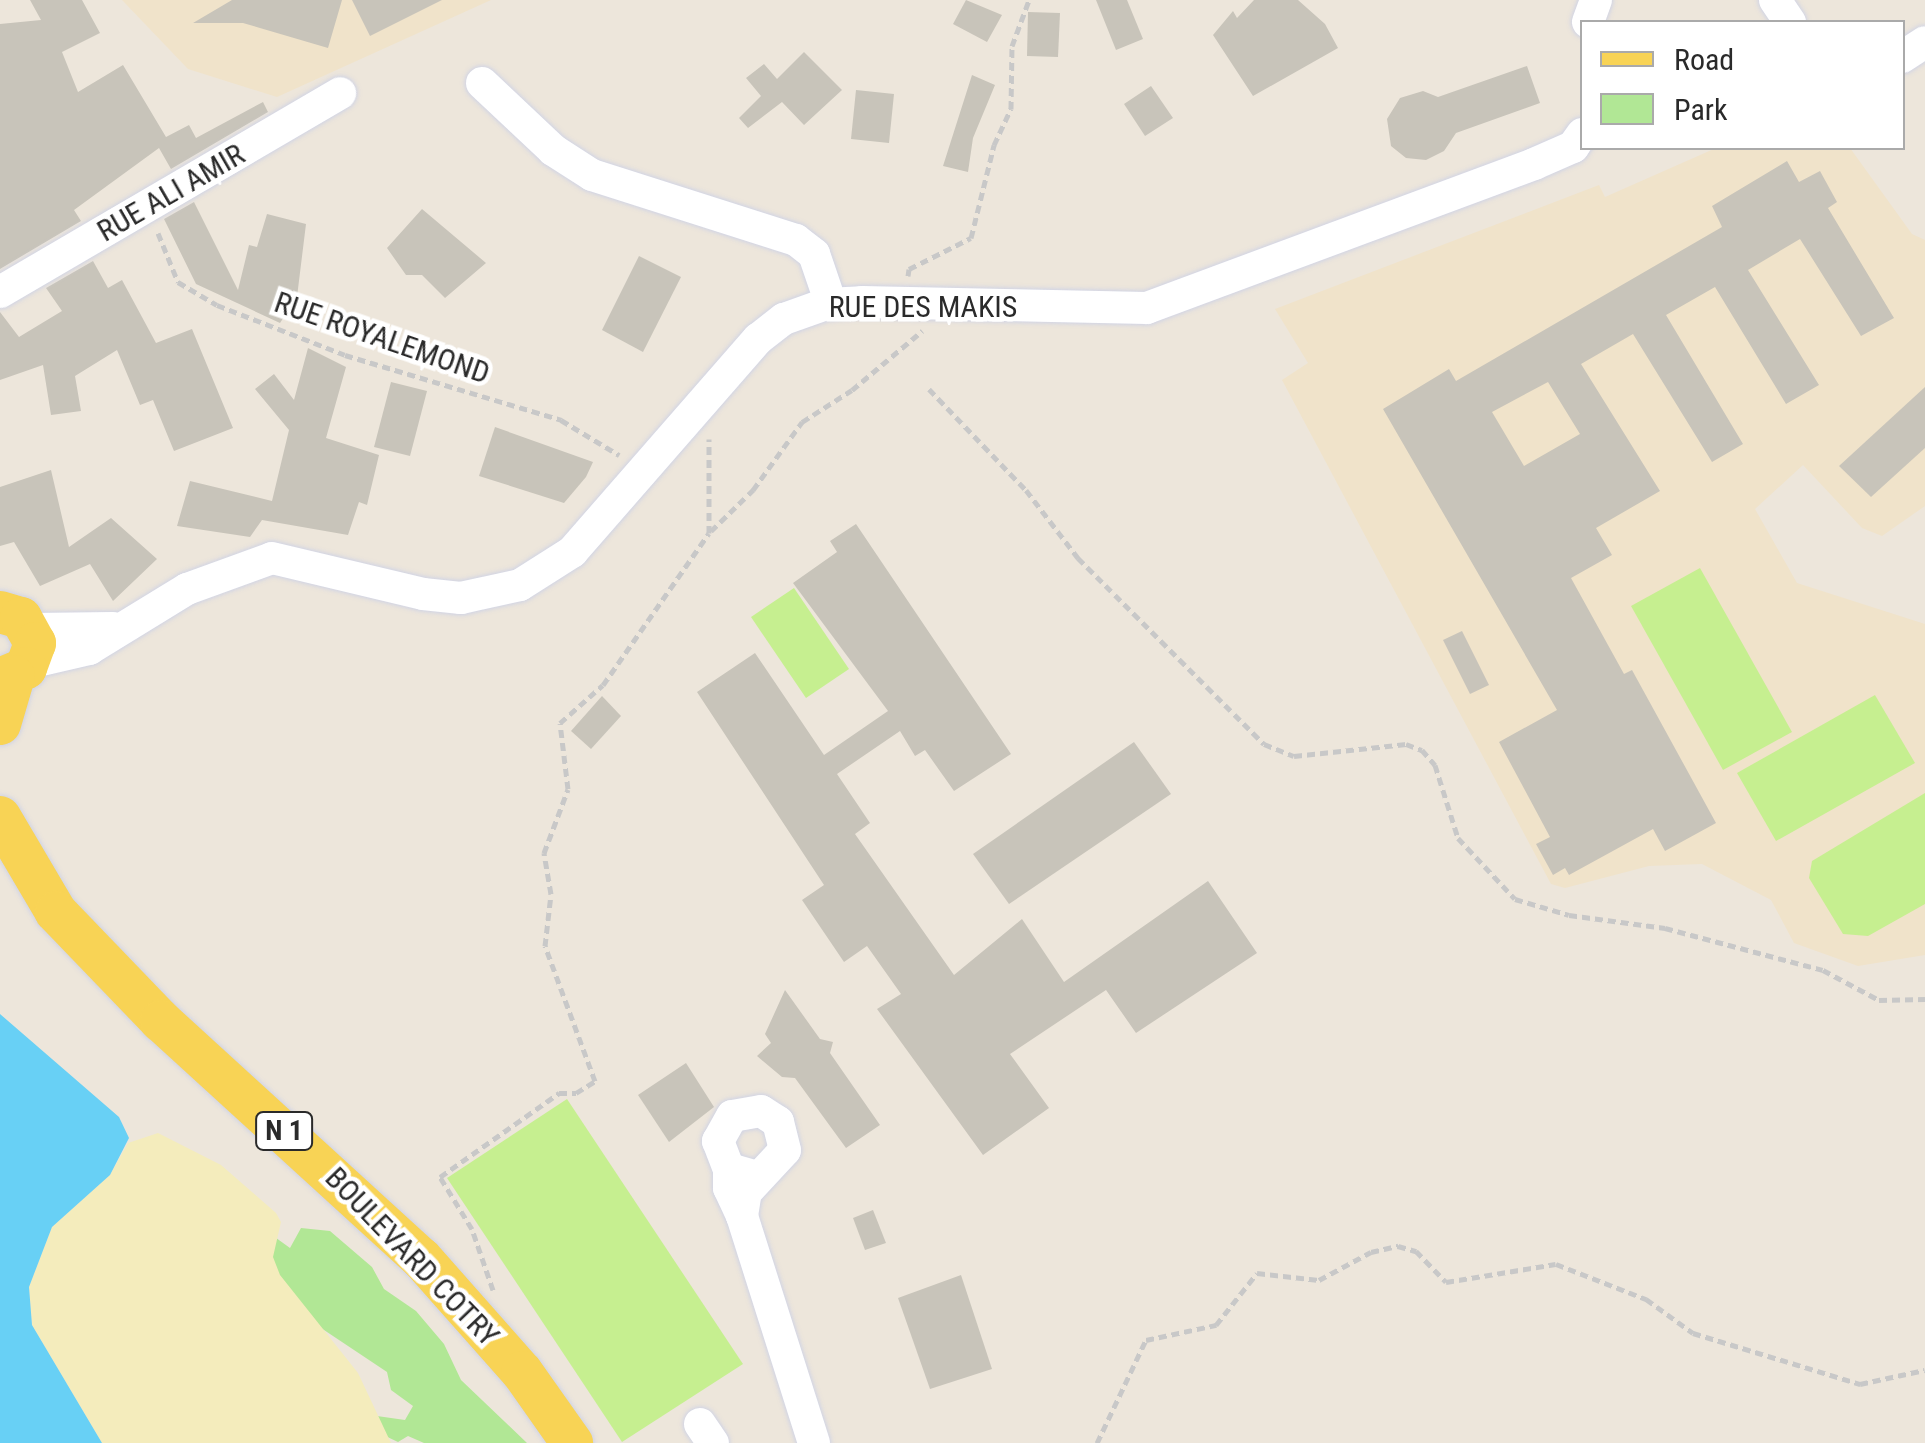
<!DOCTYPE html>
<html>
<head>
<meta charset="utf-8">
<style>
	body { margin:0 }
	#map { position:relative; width:1925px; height:1443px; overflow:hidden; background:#ede6db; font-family:"Roboto Condensed",sans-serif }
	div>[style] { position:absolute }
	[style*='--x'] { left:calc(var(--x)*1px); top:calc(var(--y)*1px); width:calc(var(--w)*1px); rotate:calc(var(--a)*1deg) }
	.education>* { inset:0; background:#f0e3ca }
	.green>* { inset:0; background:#b1e795 }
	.sand>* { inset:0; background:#f4ecbc }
	.pitch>* { inset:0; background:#c6ef90 }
	.water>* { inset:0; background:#68d0f5 }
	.building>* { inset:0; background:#c8c4ba }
	.path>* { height:5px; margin-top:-2.5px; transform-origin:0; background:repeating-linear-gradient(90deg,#c8c8c8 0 8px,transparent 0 13px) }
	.roads { filter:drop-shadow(0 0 2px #d1d4e4) drop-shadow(0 0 2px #d1d4e4) }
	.minor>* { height:32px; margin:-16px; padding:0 16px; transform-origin:16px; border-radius:16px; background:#fff }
	.major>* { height:42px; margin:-21px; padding:0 21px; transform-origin:21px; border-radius:21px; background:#f8d355 }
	span { translate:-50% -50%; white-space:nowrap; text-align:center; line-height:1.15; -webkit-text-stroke:9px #fff; paint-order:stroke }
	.shield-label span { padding:2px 8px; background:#fff; border:2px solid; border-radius:8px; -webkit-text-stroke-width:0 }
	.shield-label { font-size:28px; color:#2a2a2a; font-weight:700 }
	.street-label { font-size:30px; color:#2a2a2a }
	.legend { position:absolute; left:1580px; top:20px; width:325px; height:130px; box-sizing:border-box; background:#fff; border:2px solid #aaa; margin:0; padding:12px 18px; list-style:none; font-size:30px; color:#2a2a2a }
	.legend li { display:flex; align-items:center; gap:20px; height:50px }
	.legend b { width:50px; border:2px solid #aaa }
</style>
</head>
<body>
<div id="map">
	<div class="education">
		<i style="clip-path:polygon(122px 0,491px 0,277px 97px,188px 69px)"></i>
		<i style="clip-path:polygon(1716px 148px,1850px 148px,1912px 234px,1925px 240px,1925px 506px,1882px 536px,1862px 528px,1803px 465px,1755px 509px,1797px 583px,1925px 624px,1925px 955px,1858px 966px,1794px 943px,1771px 900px,1702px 864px,1649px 866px,1565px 888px,1551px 884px,1282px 380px,1308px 363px,1275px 309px,1599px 185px,1605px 197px)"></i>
	</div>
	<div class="green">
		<i style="clip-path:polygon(301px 1228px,330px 1231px,372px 1267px,384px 1289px,416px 1311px,444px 1344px,461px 1380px,527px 1443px,424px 1443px,408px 1436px,398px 1442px,381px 1434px,377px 1416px,405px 1420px,413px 1406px,391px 1390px,387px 1372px,297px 1312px,261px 1243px,272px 1235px,290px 1248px)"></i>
	</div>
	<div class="sand">
		<i style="clip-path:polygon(158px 1133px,221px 1165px,276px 1213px,281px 1222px,273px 1257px,280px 1275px,358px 1373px,391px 1443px,102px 1443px,32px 1325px,29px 1287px,52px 1227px,110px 1175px,128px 1143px)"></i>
	</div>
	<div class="pitch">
		<i style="clip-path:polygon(1700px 568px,1792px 732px,1723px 770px,1631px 606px)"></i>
		<i style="clip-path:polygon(794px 588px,849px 669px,806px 698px,751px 617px)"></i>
		<i style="clip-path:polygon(1875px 695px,1915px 763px,1776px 841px,1737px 773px)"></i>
		<i style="clip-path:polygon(1925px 793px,1925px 904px,1868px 936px,1843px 934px,1809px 878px,1812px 861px)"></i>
		<i style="clip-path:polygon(567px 1099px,743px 1364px,622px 1442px,447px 1178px)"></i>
	</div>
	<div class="water">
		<i style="clip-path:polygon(0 1014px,119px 1117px,129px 1138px,110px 1175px,52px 1227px,29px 1287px,32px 1325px,102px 1443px,0 1443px)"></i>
	</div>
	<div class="building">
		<i style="clip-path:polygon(30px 0,82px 0,100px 33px,62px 52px,78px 92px,123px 65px,166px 137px,189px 125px,196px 138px,263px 102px,268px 112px,171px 169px,159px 148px,74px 210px,81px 221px,0 269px,0 24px,41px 20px)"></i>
		<i style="clip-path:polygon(232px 0,342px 0,328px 48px,243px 23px,193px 23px)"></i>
		<i style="clip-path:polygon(352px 0,442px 0,370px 36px)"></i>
		<i style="clip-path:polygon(966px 0,1002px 15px,987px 42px,953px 24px)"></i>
		<i style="clip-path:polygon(1096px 0,1127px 0,1143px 39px,1116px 50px)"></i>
		<i style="clip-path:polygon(1254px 0,1298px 0,1325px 24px,1338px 48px,1253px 96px,1213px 35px,1233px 11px,1237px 18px)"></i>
		<i style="clip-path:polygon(1028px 12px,1060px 13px,1058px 57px,1027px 56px)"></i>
		<i style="clip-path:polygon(804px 52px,842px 90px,804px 125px,782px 102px,748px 128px,739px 118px,761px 96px,746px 78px,764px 64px,777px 79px)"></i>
		<i style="clip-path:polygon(1527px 66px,1540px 103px,1456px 133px,1444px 151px,1426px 160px,1406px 158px,1391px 146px,1387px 119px,1400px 98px,1423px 91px,1438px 97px)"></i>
		<i style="clip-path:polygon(972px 75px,995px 85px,973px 138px,968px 172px,943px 166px)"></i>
		<i style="clip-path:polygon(1151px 86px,1173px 118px,1145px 136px,1124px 104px)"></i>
		<i style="clip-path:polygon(856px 90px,894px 94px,889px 143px,851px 139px)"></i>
		<i style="clip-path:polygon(evenodd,1787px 161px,1799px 182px,1820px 171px,1837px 202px,1828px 208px,1894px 318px,1861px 336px,1800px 239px,1748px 270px,1819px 385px,1786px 404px,1715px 287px,1666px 315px,1743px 444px,1712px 462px,1633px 334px,1581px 364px,1660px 491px,1596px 528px,1612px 555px,1571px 578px,1624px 674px,1632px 670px,1716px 823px,1665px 851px,1653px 829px,1569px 875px,1565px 868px,1553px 875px,1536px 844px,1550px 837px,1499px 742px,1557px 710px,1383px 409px,1449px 369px,1456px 381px,1722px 227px,1712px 206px,1787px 161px,1548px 382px,1580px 434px,1524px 466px,1492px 412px,1548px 382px)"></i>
		<i style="clip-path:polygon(194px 202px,238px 290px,249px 245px,257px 247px,267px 214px,306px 224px,297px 297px,280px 323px,196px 284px,164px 219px)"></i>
		<i style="clip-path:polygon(422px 209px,486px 263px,445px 298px,422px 275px,406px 275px,387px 248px)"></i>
		<i style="clip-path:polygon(639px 256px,681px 277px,643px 352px,602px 330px)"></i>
		<i style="clip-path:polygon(93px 261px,108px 288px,122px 280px,156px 343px,192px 329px,233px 428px,174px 451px,153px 400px,140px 405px,117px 350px,75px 376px,81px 411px,51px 415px,43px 365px,0 380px,0 312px,19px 337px,62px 311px,46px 288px)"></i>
		<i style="clip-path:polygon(308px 348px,346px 367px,326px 438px,379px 455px,367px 505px,359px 502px,348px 535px,262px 520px,250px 537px,177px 526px,190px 481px,272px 501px,289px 430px,255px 389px,274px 374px,294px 400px)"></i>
		<i style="clip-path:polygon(391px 382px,427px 391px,410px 456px,374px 447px)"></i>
		<i style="clip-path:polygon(1925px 387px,1925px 448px,1871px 497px,1839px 466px)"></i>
		<i style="clip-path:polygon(495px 427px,593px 462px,586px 477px,564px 503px,479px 476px)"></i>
		<i style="clip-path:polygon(51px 470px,69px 547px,111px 518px,157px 559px,113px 601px,90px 564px,40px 586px,14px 542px,0 546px,0 487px)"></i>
		<i style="clip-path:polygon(856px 524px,1011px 754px,954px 791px,925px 750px,915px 756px,900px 731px,837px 774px,870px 823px,855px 834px,954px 975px,1022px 919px,1064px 982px,1208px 881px,1257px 953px,1136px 1033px,1106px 990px,1010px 1054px,1049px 1108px,983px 1155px,877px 1009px,901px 994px,867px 946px,844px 962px,802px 900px,824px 885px,697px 692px,755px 653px,824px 755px,888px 711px,793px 583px,837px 552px,830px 541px)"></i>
		<i style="clip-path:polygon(1462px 631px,1489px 685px,1470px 694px,1443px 640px)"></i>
		<i style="clip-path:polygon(602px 696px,621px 716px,591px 749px,571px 731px)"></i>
		<i style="clip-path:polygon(1134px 742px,1171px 794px,1009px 904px,973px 854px)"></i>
		<i style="clip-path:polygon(785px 990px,820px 1039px,833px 1042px,830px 1053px,880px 1125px,846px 1148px,795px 1078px,782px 1077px,757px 1056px,771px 1043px,765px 1034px)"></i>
		<i style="clip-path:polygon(686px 1063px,714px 1107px,669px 1142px,638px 1095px)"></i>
		<i style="clip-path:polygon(873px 1210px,886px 1243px,865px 1250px,853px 1218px)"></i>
		<i style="clip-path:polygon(961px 1275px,992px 1369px,930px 1389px,898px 1298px)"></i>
	</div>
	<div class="path">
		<i style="--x:158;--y:233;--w:53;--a:67.8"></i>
		<i style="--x:178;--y:282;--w:45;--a:30.5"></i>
		<i style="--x:217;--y:305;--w:137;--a:21.3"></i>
		<i style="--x:345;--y:355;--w:226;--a:16.7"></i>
		<i style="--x:561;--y:420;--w:68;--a:31.1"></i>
		<i style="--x:908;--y:276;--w:7;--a:-82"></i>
		<i style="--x:909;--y:269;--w:69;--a:-26.6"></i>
		<i style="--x:971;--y:238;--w:96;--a:-76.1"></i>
		<i style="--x:994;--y:145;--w:40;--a:-65"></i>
		<i style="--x:1011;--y:109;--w:63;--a:-89.1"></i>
		<i style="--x:1012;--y:46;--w:49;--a:-69.7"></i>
		<i style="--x:929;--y:389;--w:140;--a:46.2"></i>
		<i style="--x:1026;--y:490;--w:86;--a:52.6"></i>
		<i style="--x:1078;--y:558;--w:263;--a:45"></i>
		<i style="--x:1264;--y:744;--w:32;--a:22"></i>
		<i style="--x:1294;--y:756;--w:113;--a:-6.1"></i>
		<i style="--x:1406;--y:744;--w:17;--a:21"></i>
		<i style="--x:1422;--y:750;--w:20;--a:49"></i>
		<i style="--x:1435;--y:765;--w:77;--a:72.5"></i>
		<i style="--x:1458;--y:838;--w:83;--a:46.9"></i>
		<i style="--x:1515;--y:899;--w:56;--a:16.5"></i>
		<i style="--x:1569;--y:915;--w:97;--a:7.7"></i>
		<i style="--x:1665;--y:928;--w:163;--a:14.9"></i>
		<i style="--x:1823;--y:970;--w:64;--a:28.2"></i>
		<i style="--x:1879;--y:1000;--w:46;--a:-1.2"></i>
		<i style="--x:711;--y:531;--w:59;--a:-44.3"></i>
		<i style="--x:753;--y:490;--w:84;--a:-54.2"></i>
		<i style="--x:802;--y:422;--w:59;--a:-32.6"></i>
		<i style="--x:852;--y:390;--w:92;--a:-40.1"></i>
		<i style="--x:493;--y:1290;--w:65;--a:-109"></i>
		<i style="--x:472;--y:1229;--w:61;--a:-121.6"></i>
		<i style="--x:440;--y:1177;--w:146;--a:-35.2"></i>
		<i style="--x:559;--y:1093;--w:17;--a:0"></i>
		<i style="--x:576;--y:1093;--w:22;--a:-32"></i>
		<i style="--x:595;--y:1081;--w:144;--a:-110.3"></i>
		<i style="--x:545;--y:946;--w:52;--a:-83.4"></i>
		<i style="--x:551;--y:894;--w:42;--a:-99.7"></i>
		<i style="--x:544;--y:853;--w:68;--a:-69.4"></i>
		<i style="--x:568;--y:789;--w:66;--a:-96.9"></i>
		<i style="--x:560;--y:723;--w:57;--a:-41.5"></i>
		<i style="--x:603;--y:685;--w:185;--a:-55.1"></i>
		<i style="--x:709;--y:533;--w:94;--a:-90"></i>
		<i style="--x:1097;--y:1443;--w:114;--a:-64.6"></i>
		<i style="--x:1146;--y:1340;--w:72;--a:-12.1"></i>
		<i style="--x:1216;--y:1325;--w:66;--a:-51.7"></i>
		<i style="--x:1257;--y:1273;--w:62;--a:6.4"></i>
		<i style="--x:1319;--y:1280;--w:59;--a:-28.3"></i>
		<i style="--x:1371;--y:1252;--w:28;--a:-13"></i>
		<i style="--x:1398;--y:1246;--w:19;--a:16"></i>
		<i style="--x:1416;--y:1251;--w:43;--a:45.9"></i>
		<i style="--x:1446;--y:1282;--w:111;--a:-9.3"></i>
		<i style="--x:1556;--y:1264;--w:97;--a:21.3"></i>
		<i style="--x:1646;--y:1299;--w:58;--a:35.9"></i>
		<i style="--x:1693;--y:1333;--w:175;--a:17"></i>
		<i style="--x:1860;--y:1384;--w:66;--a:-12.2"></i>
	</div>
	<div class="roads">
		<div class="minor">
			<i style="--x:1775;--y:0;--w:27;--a:56"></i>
			<i style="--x:1588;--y:22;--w:23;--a:-70"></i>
			<i style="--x:1902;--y:57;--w:27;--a:-33"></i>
			<i style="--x:482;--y:83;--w:98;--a:43.3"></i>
			<i style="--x:553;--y:150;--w:46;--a:32.7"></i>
			<i style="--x:592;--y:175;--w:214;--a:17.7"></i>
			<i style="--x:796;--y:240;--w:23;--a:38"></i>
			<i style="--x:814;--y:254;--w:53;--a:71.2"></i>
			<i style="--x:0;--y:292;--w:394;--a:-30.3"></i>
			<i style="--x:31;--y:629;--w:82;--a:-0.7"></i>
			<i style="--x:29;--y:663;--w:62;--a:-13.1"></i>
			<i style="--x:89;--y:649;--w:115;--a:-31.5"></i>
			<i style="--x:187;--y:589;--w:90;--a:-20"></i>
			<i style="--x:272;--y:558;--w:155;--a:13.4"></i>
			<i style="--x:423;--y:594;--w:38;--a:6"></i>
			<i style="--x:461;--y:598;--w:60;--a:-12.4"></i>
			<i style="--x:520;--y:585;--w:62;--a:-32.4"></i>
			<i style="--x:572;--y:552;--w:283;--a:-48.9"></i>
			<i style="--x:758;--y:339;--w:33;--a:-38"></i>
			<i style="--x:784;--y:319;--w:45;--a:-19.7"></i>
			<i style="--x:826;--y:304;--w:36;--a:-3"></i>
			<i style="--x:862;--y:302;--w:285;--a:1.2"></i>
			<i style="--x:1147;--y:308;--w:413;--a:-20.4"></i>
			<i style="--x:1534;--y:164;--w:43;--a:-23.6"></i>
			<i style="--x:1573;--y:147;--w:16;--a:-55"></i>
			<i style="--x:729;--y:1169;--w:19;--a:90"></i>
			<i style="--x:729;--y:1188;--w:31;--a:65"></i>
			<i style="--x:742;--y:1216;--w:24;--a:-81"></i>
			<i style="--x:746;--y:1192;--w:57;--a:-47.1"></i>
			<i style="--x:785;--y:1150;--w:29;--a:-104"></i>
			<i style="--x:778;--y:1122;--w:20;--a:-147"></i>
			<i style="--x:761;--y:1111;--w:29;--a:170"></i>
			<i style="--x:732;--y:1116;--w:29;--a:119"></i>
			<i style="--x:718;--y:1141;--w:30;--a:69"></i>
			<i style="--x:729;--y:1169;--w:29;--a:16"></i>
			<i style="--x:742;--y:1216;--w:238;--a:72.4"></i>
			<i style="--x:700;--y:1424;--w:23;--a:56"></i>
		</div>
		<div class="major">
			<i style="--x:0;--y:612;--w:22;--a:16"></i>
			<i style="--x:21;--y:618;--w:29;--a:61"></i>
			<i style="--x:35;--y:643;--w:27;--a:110"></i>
			<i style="--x:26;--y:668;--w:28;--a:157"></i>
			<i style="--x:0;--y:724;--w:50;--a:-73.7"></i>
			<i style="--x:0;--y:817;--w:110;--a:59.5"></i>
			<i style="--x:56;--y:912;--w:151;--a:46.1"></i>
			<i style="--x:161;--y:1021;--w:352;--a:42.4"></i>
			<i style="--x:421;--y:1258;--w:152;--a:48.5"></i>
			<i style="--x:522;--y:1372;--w:87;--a:54.8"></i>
		</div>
	</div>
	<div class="shield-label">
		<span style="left:284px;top:1131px">N 1</span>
	</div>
	<div class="street-label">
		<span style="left:171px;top:193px;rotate:-30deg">RUE ALI AMIR</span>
		<span style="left:923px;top:307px">RUE DES MAKIS</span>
		<span style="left:382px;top:338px;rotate:19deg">RUE ROYALEMOND</span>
		<span style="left:412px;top:1257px;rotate:46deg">BOULEVARD COTRY</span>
	</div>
	<ul class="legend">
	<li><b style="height:12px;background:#f8d355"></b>Road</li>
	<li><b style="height:28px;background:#b1e795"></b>Park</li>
	</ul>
</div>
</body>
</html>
